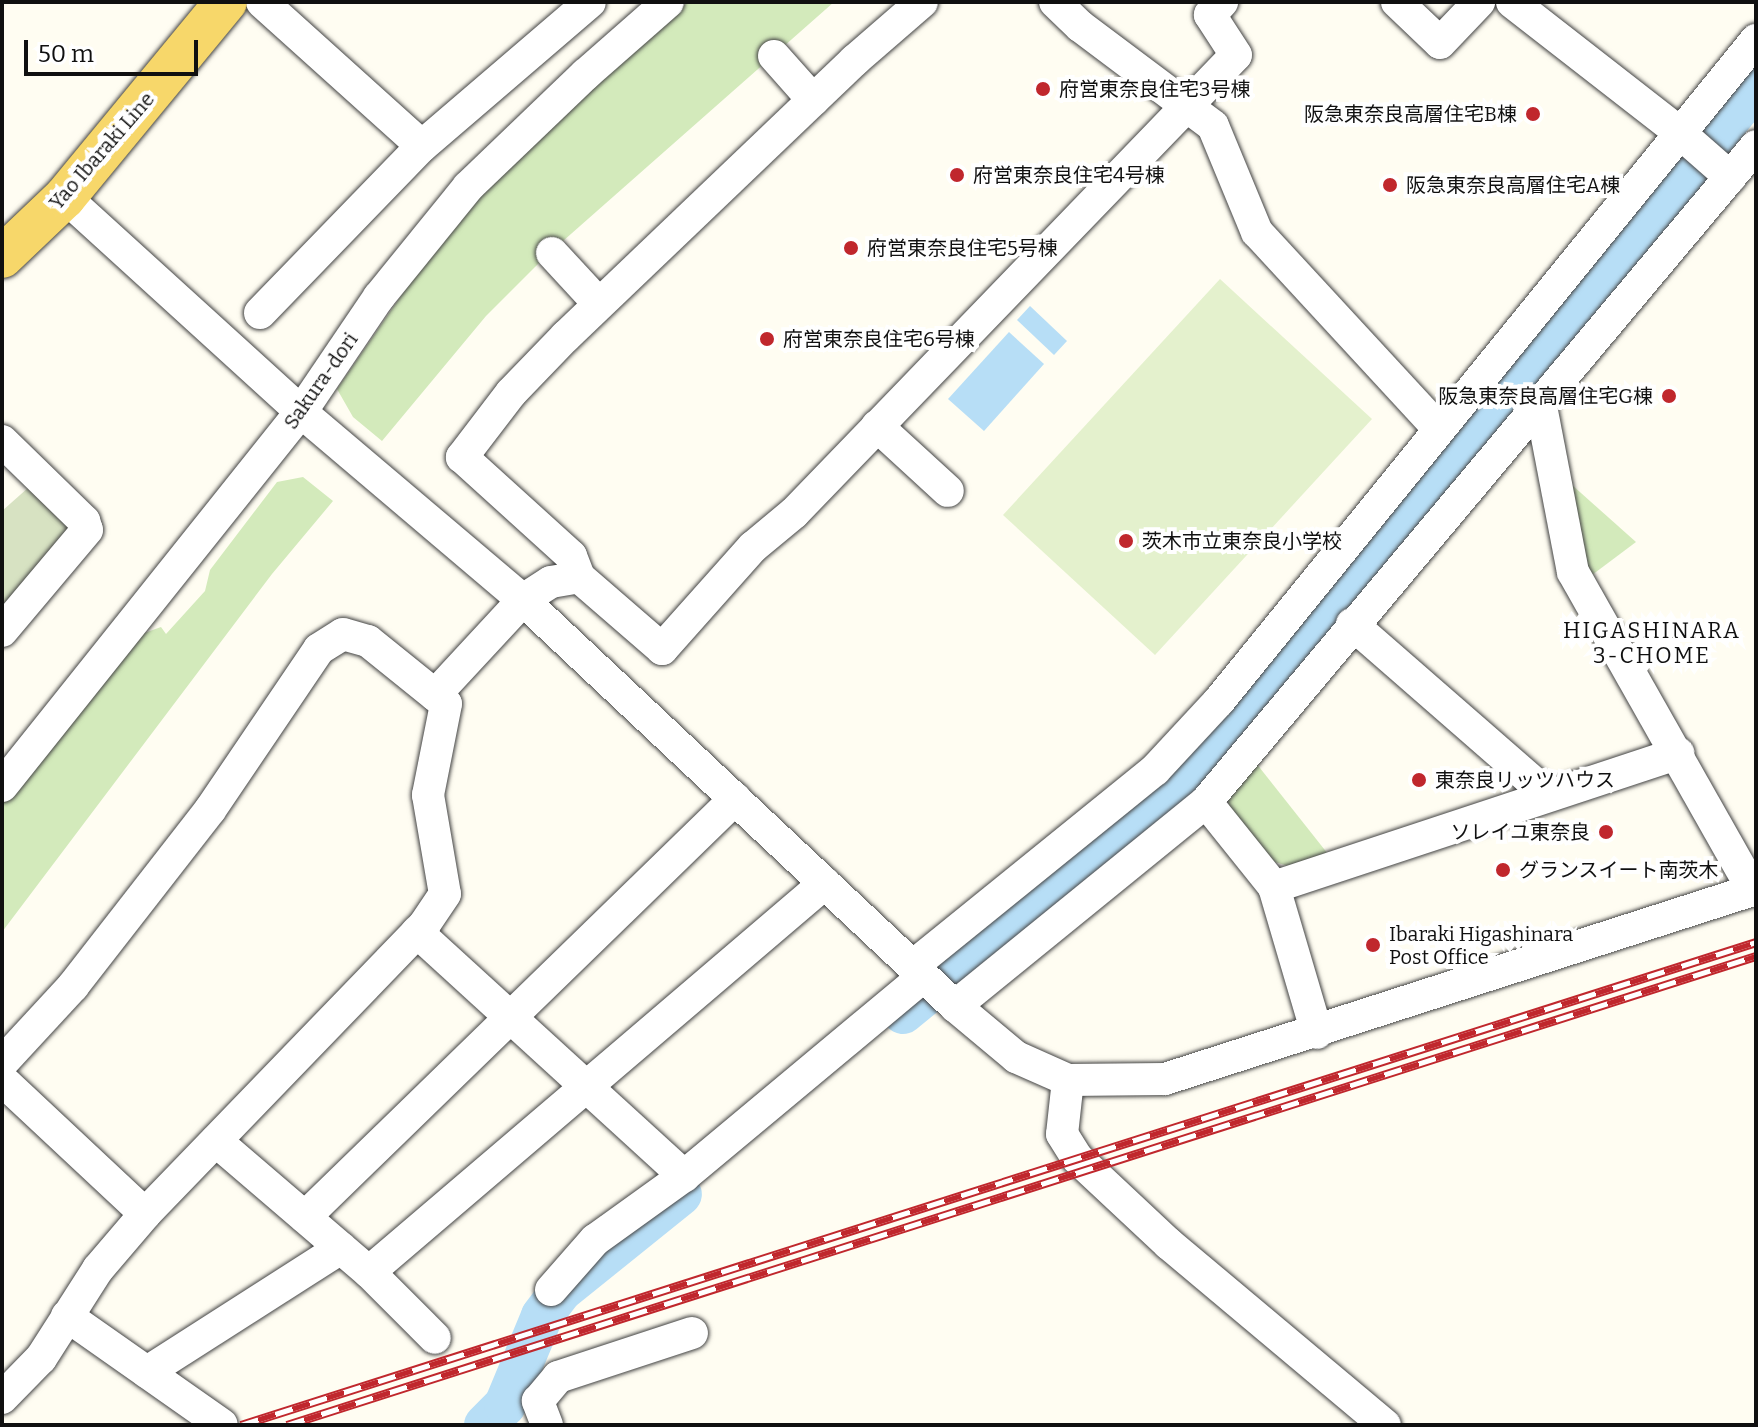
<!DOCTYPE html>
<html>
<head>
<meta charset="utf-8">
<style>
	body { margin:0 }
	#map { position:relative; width:1758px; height:1427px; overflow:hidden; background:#fffdf2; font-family:Bitter,"Noto Sans JP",serif }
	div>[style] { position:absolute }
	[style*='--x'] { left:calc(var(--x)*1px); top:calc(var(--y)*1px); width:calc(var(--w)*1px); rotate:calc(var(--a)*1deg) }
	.green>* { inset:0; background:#d3eabb }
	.cemetery>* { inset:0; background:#d7e2c2 }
	.pitch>* { inset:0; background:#e4f1cd }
	.water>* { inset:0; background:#b7def6 }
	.river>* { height:42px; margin:-21px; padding:0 21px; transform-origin:21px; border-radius:21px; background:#b7def6 }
	.roads { filter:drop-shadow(0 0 2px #434343) drop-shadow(0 0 2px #434343) }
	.minor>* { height:32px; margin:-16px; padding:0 16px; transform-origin:16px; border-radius:16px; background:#fff }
	.major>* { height:42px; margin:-21px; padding:0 21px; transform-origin:21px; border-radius:21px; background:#f7d76a }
	.rail>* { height:9px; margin-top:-4.5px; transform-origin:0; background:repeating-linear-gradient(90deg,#fff 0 18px,#c0272d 0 36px); box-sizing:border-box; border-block:2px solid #c0272d }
	.dots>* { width:22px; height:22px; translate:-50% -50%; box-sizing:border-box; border:4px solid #fff; border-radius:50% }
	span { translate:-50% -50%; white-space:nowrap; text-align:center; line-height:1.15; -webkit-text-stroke:8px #fff; paint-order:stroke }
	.poi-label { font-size:20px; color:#101010 }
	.left { translate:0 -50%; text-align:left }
	.right { translate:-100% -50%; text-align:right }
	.street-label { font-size:20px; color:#101010 }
	.neighbourhood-label { font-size:22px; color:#101010; letter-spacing:2px }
	.frame { position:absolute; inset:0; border:4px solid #101010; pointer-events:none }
	.scale { position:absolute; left:24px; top:40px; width:174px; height:36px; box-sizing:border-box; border:4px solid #101010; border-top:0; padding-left:10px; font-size:24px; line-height:28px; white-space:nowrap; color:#101010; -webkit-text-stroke:6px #fff; paint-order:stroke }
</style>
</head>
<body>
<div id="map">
	<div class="green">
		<i style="clip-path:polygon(688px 2px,834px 2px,546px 256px,486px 316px,382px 441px,353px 417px,337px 389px,438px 242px,523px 148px)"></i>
		<i style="clip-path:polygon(303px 477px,333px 501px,272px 574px,2px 932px,2px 804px,139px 635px,161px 627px,166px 634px,205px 591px,210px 570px,277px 482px)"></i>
		<i style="clip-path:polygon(1572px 485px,1636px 542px,1592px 575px,1581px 556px)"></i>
		<i style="clip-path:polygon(1256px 763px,1328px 854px,1288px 866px,1268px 860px,1230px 815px,1228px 797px)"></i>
	</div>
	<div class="cemetery">
		<i style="clip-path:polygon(29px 487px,71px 528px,2px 613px,2px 511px)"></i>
	</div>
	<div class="pitch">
		<i style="clip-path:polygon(1220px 279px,1372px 419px,1155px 655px,1003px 515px)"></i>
	</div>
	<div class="water">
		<i style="clip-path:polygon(1030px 306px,1067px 341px,1054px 355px,1017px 320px)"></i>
		<i style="clip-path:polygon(1009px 332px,1044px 364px,984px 431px,948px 399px)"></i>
	</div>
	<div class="river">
		<i style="--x:903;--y:1013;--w:362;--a:-39.3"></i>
		<i style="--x:1183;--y:784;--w:902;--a:-50.58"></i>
		<i style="--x:485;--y:1425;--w:28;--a:-45"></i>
		<i style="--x:505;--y:1405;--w:96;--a:-67.4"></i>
		<i style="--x:542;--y:1316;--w:31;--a:-53"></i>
		<i style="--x:561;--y:1291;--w:154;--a:-38.9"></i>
	</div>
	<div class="roads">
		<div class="minor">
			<i style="--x:262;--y:2;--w:215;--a:42"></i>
			<i style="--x:422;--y:146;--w:221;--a:-40.6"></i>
			<i style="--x:922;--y:2;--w:89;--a:139.1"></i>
			<i style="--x:855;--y:60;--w:400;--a:136.3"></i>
			<i style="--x:566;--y:336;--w:79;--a:134"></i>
			<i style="--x:511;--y:393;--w:81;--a:127.4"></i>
			<i style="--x:462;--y:457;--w:147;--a:42.2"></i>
			<i style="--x:571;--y:556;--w:22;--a:69"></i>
			<i style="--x:579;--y:577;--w:110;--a:40.9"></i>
			<i style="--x:662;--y:649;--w:137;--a:-48.3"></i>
			<i style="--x:753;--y:547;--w:53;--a:-39.7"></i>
			<i style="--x:794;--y:513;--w:636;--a:-46.02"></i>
			<i style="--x:1236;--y:55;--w:48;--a:-123"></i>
			<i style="--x:1210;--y:15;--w:18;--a:-47"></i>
			<i style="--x:1055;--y:2;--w:35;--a:44"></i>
			<i style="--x:1080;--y:26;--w:166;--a:36.9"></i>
			<i style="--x:1213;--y:126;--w:115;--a:67.5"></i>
			<i style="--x:1257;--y:232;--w:267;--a:47.3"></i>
			<i style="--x:1397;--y:2;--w:59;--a:43.6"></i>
			<i style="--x:1440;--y:43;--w:57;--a:-46.4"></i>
			<i style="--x:1512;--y:2;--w:213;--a:37.9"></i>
			<i style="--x:1680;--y:133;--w:67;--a:41.3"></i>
			<i style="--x:774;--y:56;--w:59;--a:48.4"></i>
			<i style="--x:65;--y:197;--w:319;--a:42.3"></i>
			<i style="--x:301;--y:412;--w:291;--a:40.3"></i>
			<i style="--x:523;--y:600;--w:593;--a:43.22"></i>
			<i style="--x:955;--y:1006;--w:80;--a:39.9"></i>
			<i style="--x:1016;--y:1057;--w:57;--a:23.9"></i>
			<i style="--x:1068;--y:1080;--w:97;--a:-0.6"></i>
			<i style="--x:1165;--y:1079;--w:621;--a:-17.82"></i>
			<i style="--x:552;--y:253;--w:69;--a:47.3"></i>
			<i style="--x:260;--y:313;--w:233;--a:-45.9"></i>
			<i style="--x:1541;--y:406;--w:169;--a:79.1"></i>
			<i style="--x:1573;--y:572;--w:365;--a:60.5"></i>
			<i style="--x:877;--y:426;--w:96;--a:42.5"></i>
			<i style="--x:2;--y:441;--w:115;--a:44.3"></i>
			<i style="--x:84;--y:521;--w:9;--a:72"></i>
			<i style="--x:87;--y:530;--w:132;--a:130.1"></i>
			<i style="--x:1352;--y:624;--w:259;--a:41.1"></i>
			<i style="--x:435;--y:695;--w:129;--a:-47.2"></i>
			<i style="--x:523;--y:600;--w:33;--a:-33"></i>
			<i style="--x:551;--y:582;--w:28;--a:-10"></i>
			<i style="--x:2;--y:786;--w:479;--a:-51.4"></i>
			<i style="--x:301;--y:412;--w:139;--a:-55.9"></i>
			<i style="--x:379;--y:297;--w:141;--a:-51"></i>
			<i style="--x:468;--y:187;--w:163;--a:-43.8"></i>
			<i style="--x:586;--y:74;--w:109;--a:-41.3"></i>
			<i style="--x:1206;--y:802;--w:109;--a:51.3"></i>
			<i style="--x:1274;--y:887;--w:152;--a:73.6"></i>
			<i style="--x:1274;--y:887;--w:426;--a:-18.3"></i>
			<i style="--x:417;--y:932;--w:362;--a:42.4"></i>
			<i style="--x:914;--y:965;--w:310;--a:-39"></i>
			<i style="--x:1155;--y:770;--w:94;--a:-47.2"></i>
			<i style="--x:1219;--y:701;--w:852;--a:-50.91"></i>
			<i style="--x:955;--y:1006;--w:323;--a:-39.1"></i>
			<i style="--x:1206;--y:802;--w:856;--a:-50.02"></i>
			<i style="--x:2;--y:1063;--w:105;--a:-47.3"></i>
			<i style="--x:73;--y:986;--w:223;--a:-52.1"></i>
			<i style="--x:210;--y:810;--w:194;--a:-55.9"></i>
			<i style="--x:319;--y:649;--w:28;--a:-32"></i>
			<i style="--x:343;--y:634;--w:26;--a:16"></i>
			<i style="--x:368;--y:641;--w:100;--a:38.9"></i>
			<i style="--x:446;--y:704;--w:93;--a:101.2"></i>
			<i style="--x:428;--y:795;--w:100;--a:80.3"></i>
			<i style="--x:445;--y:894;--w:36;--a:124"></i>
			<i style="--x:425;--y:924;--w:403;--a:134"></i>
			<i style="--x:145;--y:1214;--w:72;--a:130.5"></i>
			<i style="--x:98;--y:1269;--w:106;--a:122.6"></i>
			<i style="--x:41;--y:1358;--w:56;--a:134.3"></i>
			<i style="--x:2;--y:1080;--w:196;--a:43.1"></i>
			<i style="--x:1068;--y:1080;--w:54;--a:96.3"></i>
			<i style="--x:1062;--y:1134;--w:28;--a:58"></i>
			<i style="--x:1077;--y:1158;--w:126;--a:43.1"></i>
			<i style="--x:1169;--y:1244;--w:282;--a:40"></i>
			<i style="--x:216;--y:1141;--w:201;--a:40.6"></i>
			<i style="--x:369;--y:1272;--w:93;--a:45"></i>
			<i style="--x:305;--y:1217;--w:600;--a:-44.19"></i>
			<i style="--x:369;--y:1272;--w:599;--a:-40.47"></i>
			<i style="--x:551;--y:1290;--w:67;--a:-48.7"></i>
			<i style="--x:595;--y:1240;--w:110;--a:-35.7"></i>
			<i style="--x:684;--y:1176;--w:312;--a:-39.8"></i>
			<i style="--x:67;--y:1316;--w:189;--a:35.1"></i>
			<i style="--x:147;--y:1372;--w:230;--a:-32.6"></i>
			<i style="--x:547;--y:1425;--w:26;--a:-111"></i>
			<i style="--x:538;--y:1401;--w:31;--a:-50"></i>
			<i style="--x:558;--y:1377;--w:141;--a:-18.2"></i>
		</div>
		<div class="major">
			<i style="--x:2;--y:257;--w:87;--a:-43.6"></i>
			<i style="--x:65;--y:197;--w:253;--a:-50.5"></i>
		</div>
	</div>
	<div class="rail">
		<i style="--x:241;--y:1425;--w:1590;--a:-17.68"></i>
		<i style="--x:287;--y:1425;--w:1542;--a:-17.71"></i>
	</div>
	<div class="dots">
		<i style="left:1043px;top:89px;background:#c0272d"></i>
		<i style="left:1533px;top:114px;background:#c0272d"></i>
		<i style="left:957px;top:175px;background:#c0272d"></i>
		<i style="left:1390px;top:185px;background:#c0272d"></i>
		<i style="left:851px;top:248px;background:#c0272d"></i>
		<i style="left:767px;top:339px;background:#c0272d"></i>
		<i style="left:1669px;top:396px;background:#c0272d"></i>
		<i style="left:1126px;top:541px;background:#c0272d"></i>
		<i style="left:1419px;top:780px;background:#c0272d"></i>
		<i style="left:1606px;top:832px;background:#c0272d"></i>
		<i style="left:1503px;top:870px;background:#c0272d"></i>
		<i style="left:1373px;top:945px;background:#c0272d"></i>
	</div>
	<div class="poi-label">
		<span class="left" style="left:1059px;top:89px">府営東奈良住宅3号棟</span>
		<span class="right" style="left:1517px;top:114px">阪急東奈良高層住宅B棟</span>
		<span class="left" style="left:973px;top:175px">府営東奈良住宅4号棟</span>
		<span class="left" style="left:1406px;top:185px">阪急東奈良高層住宅A棟</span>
		<span class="left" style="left:867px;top:248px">府営東奈良住宅5号棟</span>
		<span class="left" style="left:783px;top:339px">府営東奈良住宅6号棟</span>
		<span class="right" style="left:1653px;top:396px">阪急東奈良高層住宅G棟</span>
		<span class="left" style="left:1142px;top:541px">茨木市立東奈良小学校</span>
		<span class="left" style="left:1435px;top:780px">東奈良リッツハウス</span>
		<span class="right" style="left:1590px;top:832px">ソレイユ東奈良</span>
		<span class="left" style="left:1519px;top:870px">グランスイート南茨木</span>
		<span class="left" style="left:1389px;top:946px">Ibaraki Higashinara<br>Post Office</span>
	</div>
	<div class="street-label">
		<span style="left:102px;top:151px;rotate:-49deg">Yao Ibaraki Line</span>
		<span style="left:321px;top:381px;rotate:-55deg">Sakura-dori</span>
	</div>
	<div class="neighbourhood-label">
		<span style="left:1652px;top:643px">HIGASHINARA<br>3-CHOME</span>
	</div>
	<div class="frame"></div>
	<div class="scale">50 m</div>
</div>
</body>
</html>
